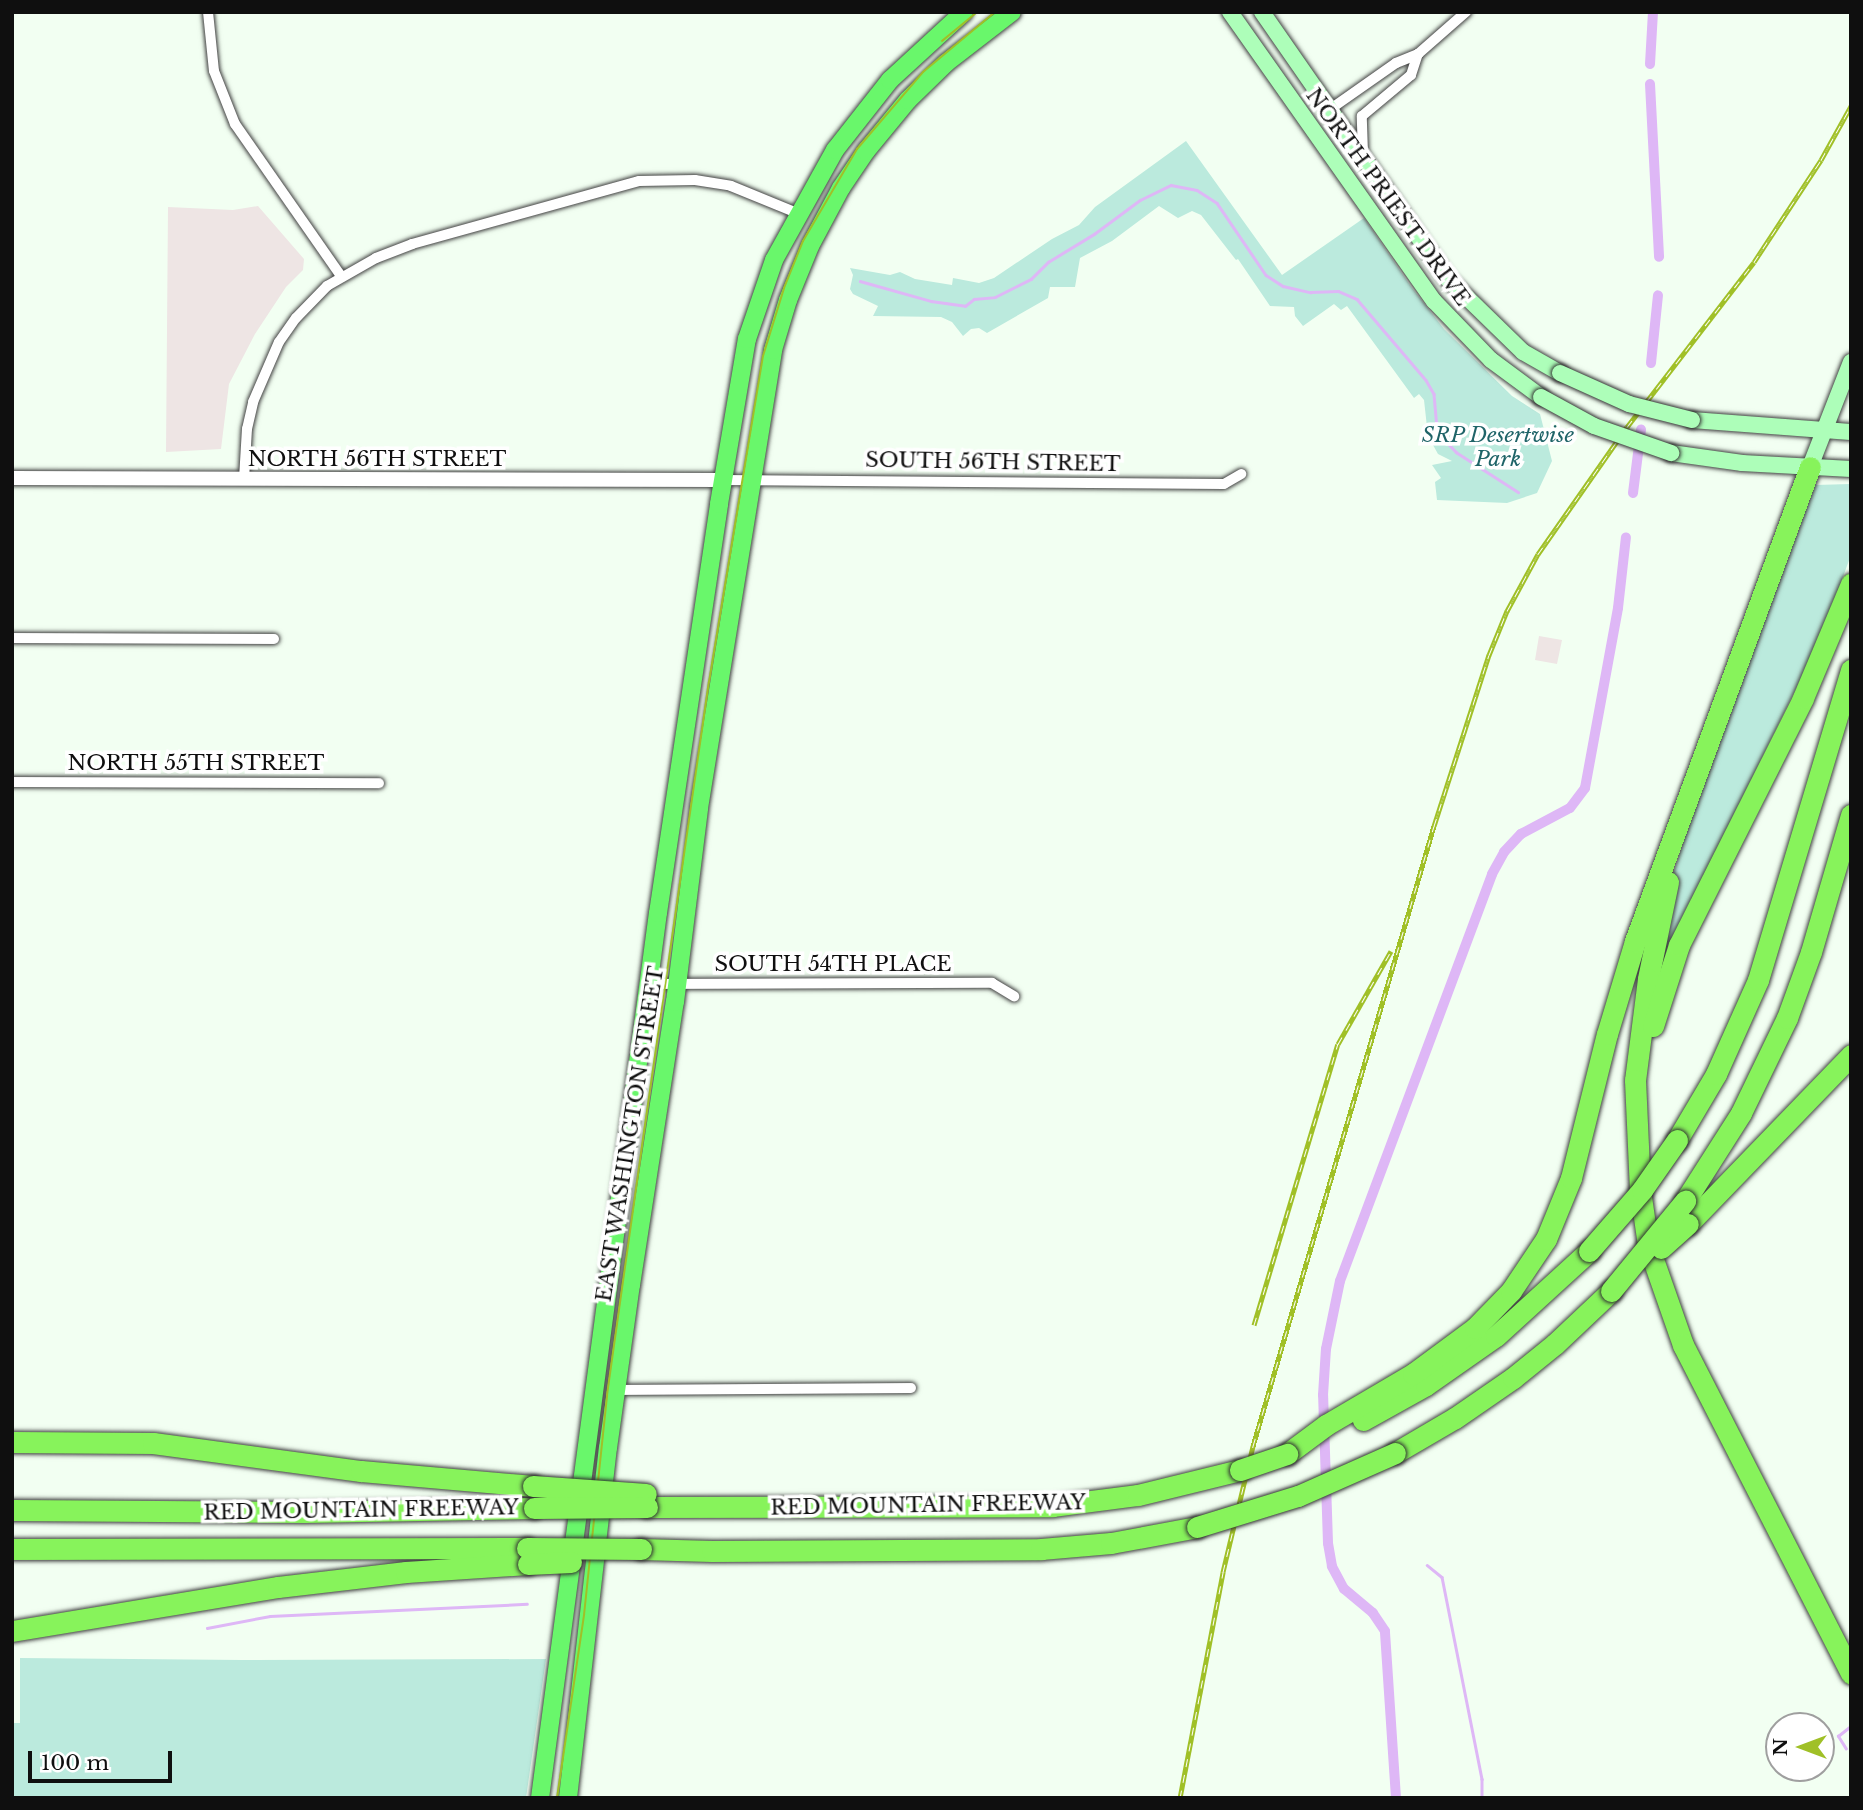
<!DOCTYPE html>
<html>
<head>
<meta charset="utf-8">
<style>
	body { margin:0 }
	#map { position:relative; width:1863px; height:1810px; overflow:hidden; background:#f2fff2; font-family:"Libre Baskerville",serif }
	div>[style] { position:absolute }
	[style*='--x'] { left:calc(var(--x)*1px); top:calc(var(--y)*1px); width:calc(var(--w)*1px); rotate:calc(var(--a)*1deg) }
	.industrial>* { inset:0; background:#eee5e4 }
	.green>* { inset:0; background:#bbeadd }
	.stream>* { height:2.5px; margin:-1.25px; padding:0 1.25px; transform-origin:1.25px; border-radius:1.25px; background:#deb7f6 }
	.canal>* { height:10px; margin:-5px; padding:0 5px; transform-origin:5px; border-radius:5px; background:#deb7f6 }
	.roads { filter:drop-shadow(0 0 2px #424242) drop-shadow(0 0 2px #424242) }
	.minor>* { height:10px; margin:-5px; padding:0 5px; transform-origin:5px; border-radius:5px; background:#fff }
	.tertiary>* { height:14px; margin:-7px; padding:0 7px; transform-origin:7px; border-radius:7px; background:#fff }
	.secondary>* { height:16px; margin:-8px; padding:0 8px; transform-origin:8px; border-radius:8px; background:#adfeb9 }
	.primary>* { height:18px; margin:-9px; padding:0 9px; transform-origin:9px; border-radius:9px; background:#69f76b }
	.motorway>* { height:21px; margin:-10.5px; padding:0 10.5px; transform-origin:10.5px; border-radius:10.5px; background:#87f35b }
	.tram>* { height:2px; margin:-1px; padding:0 1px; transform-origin:1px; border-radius:1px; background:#a0c027 }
	.rail>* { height:5px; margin-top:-2.5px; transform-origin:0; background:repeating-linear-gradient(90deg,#fff 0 8px,#a0c027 0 16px); box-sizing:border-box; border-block:2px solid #a0c027 }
	.bridges { filter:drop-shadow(0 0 2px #313131) drop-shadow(0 0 2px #313131) }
	.secondary-bridge>* { height:16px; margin:-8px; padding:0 8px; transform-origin:8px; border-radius:8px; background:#adfeb9 }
	.motorway-bridge>* { height:21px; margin:-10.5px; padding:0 10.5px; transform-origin:10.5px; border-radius:10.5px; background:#87f35b }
	span { translate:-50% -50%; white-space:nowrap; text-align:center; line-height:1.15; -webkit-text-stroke:7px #fff; paint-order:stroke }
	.street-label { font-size:21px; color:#0f0f0f }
	.park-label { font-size:21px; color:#1f6468; font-style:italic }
	.frame { position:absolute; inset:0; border:14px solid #0f0f0f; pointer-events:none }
	.north { position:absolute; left:1765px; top:1712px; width:70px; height:70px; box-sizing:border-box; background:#fff; border:2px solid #9f9f9f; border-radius:50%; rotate:270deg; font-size:19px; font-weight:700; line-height:28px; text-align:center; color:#0f0f0f }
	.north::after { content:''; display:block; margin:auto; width:24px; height:32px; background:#a0c027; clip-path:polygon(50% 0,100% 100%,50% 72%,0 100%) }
	.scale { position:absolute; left:28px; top:1751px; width:144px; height:32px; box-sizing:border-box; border:4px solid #0f0f0f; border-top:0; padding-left:9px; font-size:21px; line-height:24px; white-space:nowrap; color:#0f0f0f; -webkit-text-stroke:5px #fff; paint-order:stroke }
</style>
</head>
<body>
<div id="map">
	<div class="industrial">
		<i style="clip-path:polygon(258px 206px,304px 259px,303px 270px,286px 287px,255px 334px,229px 384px,221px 449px,166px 452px,168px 207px,233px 210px)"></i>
		<i style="clip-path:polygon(1539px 636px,1562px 640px,1557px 664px,1535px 660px)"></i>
	</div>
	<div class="green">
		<i style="clip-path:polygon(1186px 141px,1282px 275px,1364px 218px,1412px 288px,1444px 329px,1512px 396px,1540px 414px,1552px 461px,1537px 493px,1507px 503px,1437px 500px,1435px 482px,1441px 478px,1432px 465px,1452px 461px,1438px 454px,1428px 436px,1424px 400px,1419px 394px,1414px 398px,1347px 306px,1341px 310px,1334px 304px,1303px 326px,1295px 316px,1294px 307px,1270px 306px,1238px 259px,1236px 260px,1201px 215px,1192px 211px,1178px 218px,1159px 206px,1112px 241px,1080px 258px,1075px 287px,1050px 287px,1048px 298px,987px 333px,979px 328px,971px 329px,963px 336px,952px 322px,941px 317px,873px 316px,878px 306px,853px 294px,850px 289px,853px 275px,850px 268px,890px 275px,900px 272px,915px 279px,952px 285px,953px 278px,979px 283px,994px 278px,1052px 239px,1079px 225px,1095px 207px)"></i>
		<i style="clip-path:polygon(1851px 484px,1851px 555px,1830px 612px,1802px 676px,1664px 957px,1657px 955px,1672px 879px,1696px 801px,1796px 524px,1815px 485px)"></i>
		<i style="clip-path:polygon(20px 1658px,243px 1660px,546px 1659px,526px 1798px,12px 1798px,12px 1723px,20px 1723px)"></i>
	</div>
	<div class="stream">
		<i style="--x:860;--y:281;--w:74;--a:15.7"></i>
		<i style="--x:931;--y:301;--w:34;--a:8"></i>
		<i style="--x:965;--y:306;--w:11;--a:-38"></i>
		<i style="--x:974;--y:299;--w:21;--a:-5"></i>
		<i style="--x:995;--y:297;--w:40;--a:-26.6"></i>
		<i style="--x:1031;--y:279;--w:24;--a:-45"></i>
		<i style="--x:1048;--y:262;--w:54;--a:-31.3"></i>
		<i style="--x:1094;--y:234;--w:57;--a:-36.5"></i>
		<i style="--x:1140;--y:200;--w:34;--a:-26"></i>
		<i style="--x:1171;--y:185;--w:26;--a:11"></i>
		<i style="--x:1197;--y:190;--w:24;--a:33"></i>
		<i style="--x:1217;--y:203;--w:87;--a:55.8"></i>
		<i style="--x:1266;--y:275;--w:20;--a:33"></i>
		<i style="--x:1283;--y:286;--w:28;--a:13"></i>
		<i style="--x:1310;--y:292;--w:28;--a:-2"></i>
		<i style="--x:1338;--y:291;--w:21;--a:23"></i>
		<i style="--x:1357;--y:299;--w:106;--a:49.6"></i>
		<i style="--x:1426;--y:380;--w:16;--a:60"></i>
		<i style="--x:1434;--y:394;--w:38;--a:85"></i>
		<i style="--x:1437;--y:432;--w:28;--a:46"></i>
		<i style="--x:1456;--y:452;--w:74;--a:32.8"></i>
		<i style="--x:1427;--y:1565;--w:19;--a:39"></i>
		<i style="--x:1442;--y:1577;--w:206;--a:78.8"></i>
		<i style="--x:1482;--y:1779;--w:19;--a:90"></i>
		<i style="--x:207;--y:1628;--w:64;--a:-10.8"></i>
		<i style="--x:270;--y:1616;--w:257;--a:-2.7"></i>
		<i style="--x:1846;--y:1749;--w:15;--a:-122"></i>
		<i style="--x:1838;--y:1736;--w:16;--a:-38"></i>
	</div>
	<div class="canal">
		<i style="--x:1650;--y:64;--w:52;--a:-86.7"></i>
		<i style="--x:1650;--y:84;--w:173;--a:87"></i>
		<i style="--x:1651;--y:363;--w:68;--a:-84.1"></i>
		<i style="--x:1633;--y:493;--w:64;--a:-82.8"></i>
		<i style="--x:1396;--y:1798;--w:167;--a:-93.8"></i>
		<i style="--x:1385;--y:1631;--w:22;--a:-124"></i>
		<i style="--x:1373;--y:1613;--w:38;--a:-140"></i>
		<i style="--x:1344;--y:1589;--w:26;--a:-118"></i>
		<i style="--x:1332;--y:1566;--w:23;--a:-100"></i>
		<i style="--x:1328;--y:1543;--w:148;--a:-91.9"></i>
		<i style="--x:1323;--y:1395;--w:46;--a:-86.3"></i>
		<i style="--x:1326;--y:1349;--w:69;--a:-78.4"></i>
		<i style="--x:1340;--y:1281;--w:434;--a:-69.5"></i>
		<i style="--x:1492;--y:874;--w:25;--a:-61"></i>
		<i style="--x:1504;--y:852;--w:25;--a:-47"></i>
		<i style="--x:1521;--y:834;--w:55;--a:-28"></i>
		<i style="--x:1570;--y:808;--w:25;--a:-53"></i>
		<i style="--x:1585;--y:788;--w:183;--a:-79.6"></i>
		<i style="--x:1618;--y:608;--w:71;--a:-83.6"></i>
	</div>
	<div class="roads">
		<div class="minor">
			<i style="--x:208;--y:12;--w:59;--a:84.2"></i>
			<i style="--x:214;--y:71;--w:57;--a:68.4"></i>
			<i style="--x:235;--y:124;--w:185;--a:55.1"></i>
			<i style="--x:1329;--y:110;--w:82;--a:-35"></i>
			<i style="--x:1396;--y:63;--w:24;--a:-22"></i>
			<i style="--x:1418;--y:54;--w:64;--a:-41.2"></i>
			<i style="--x:1363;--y:153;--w:37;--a:-92"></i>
			<i style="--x:1362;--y:116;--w:64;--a:-39.9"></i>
			<i style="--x:1411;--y:75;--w:22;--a:-72"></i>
			<i style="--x:244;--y:479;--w:50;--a:-86.6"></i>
			<i style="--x:247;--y:429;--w:28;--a:-77"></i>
			<i style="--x:253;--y:402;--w:65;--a:-66.6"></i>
			<i style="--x:279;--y:342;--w:29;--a:-55"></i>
			<i style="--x:296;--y:318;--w:45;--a:-45.9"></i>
			<i style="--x:327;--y:286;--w:56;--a:-29.7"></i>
			<i style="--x:376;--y:258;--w:39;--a:-21"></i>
			<i style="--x:412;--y:244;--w:236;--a:-15.5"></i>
			<i style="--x:639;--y:181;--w:56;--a:-1"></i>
			<i style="--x:695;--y:180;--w:36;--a:9"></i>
			<i style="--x:731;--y:186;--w:71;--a:22.2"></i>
			<i style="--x:723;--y:480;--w:501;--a:0.46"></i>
			<i style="--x:1224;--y:484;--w:20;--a:-30"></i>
			<i style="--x:12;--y:638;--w:262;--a:0.2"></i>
			<i style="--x:12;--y:782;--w:367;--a:0.2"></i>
			<i style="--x:648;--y:984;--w:344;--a:-0.2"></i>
			<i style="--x:992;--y:983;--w:26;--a:31"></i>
			<i style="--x:616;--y:1390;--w:295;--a:-0.4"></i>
		</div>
		<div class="tertiary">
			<i style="--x:12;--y:478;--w:711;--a:0.16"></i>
		</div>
		<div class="secondary">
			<i style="--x:1230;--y:12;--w:354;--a:54.8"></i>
			<i style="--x:1434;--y:301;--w:82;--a:46"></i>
			<i style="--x:1491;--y:360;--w:62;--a:36.5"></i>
			<i style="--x:1262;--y:12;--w:324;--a:55.2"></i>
			<i style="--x:1447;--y:278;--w:106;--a:44.2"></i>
			<i style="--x:1523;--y:352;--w:43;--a:29.6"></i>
			<i style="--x:1692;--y:420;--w:159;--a:4.3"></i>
			<i style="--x:1671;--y:453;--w:72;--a:8"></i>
			<i style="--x:1742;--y:463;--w:109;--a:3.2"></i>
			<i style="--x:1810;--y:467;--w:113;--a:-68.7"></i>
		</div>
		<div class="primary">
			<i style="--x:540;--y:1798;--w:893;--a:-82.41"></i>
			<i style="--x:658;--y:913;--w:414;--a:-81.5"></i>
			<i style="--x:719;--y:504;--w:167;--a:-80.4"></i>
			<i style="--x:747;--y:339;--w:83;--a:-71.1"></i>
			<i style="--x:774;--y:260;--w:126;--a:-61"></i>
			<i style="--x:835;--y:150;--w:89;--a:-51.8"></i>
			<i style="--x:890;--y:80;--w:100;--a:-42.6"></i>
			<i style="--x:568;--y:1798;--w:352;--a:-83.5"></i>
			<i style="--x:608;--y:1448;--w:165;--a:-82"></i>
			<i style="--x:631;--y:1285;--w:286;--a:-81.2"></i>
			<i style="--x:675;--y:1002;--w:195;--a:-82.9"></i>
			<i style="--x:699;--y:808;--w:464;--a:-80.8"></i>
			<i style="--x:773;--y:350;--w:52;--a:-73.3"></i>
			<i style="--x:788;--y:300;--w:58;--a:-67.8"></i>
			<i style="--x:810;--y:246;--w:66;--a:-61.9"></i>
			<i style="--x:841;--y:188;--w:45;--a:-56"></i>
			<i style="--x:866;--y:151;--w:66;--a:-50.5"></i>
			<i style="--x:908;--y:100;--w:53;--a:-44.2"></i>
			<i style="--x:946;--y:63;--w:83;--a:-37.7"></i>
		</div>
		<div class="motorway">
			<i style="--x:1668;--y:882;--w:99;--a:101.7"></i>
			<i style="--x:1648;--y:979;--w:102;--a:97.3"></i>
			<i style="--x:1635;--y:1080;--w:110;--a:87.4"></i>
			<i style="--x:1640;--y:1190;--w:56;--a:81.7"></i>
			<i style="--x:1648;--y:1245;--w:106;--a:70.7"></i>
			<i style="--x:1683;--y:1345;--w:369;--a:62.9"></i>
			<i style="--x:1653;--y:1026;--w:85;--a:-72.2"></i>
			<i style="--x:1679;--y:945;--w:276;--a:-63.3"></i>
			<i style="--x:1803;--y:698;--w:124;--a:-67.2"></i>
			<i style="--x:1677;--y:1140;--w:77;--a:-59.4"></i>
			<i style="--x:1716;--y:1074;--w:103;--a:-65.9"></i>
			<i style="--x:1758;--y:980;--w:324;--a:-73.3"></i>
			<i style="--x:1685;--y:1201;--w:104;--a:-57.5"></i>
			<i style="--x:1741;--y:1113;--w:106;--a:-64.2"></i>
			<i style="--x:1787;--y:1018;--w:70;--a:-70"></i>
			<i style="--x:1811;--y:952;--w:143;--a:-73.7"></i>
			<i style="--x:1688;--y:1224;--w:235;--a:-46"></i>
			<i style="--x:1363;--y:1420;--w:72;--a:-29.1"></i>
			<i style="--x:1426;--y:1385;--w:85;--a:-35"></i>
			<i style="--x:1496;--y:1336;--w:126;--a:-42.4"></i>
			<i style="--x:12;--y:1442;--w:141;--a:0.4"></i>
			<i style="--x:153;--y:1443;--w:210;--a:7.7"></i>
			<i style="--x:361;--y:1471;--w:173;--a:5"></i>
			<i style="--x:1395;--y:1453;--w:69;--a:-30.3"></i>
			<i style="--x:1455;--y:1418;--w:70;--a:-34.6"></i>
			<i style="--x:1513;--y:1378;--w:54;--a:-39"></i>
			<i style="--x:1555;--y:1344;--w:77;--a:-43.4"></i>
			<i style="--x:1287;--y:1454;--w:49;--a:-36.6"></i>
			<i style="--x:1326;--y:1425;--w:101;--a:-30.4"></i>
			<i style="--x:1413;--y:1374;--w:77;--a:-36.6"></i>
			<i style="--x:1475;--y:1328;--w:52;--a:-45.8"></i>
			<i style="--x:1511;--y:1291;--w:63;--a:-56.1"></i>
			<i style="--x:1546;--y:1239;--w:66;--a:-67.7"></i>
			<i style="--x:1571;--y:1178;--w:148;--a:-76"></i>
			<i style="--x:1607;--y:1034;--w:97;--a:-73.2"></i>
			<i style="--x:1635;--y:941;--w:505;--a:-69.74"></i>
			<i style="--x:647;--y:1507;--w:405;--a:-0.1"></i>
			<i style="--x:1052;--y:1506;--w:87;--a:-7.3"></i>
			<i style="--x:1138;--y:1495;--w:105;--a:-13.8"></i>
			<i style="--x:12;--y:1510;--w:292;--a:0.4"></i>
			<i style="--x:304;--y:1512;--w:230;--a:-1"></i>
			<i style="--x:12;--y:1549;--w:515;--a:-0.11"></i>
			<i style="--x:641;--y:1549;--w:71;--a:1.6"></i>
			<i style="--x:712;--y:1551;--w:329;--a:-0.3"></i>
			<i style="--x:1041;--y:1549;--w:70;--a:-4.9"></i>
			<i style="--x:1111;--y:1543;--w:87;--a:-10.5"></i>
			<i style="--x:12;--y:1631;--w:270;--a:-9.4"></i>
			<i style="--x:278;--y:1587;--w:129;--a:-6.7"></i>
			<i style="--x:406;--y:1572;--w:122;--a:-3.8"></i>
		</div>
	</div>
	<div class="tram">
		<i style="--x:942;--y:41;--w:45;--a:-39.6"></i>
		<i style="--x:557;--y:1798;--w:185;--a:-81.6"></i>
		<i style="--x:584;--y:1615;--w:221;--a:-84"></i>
		<i style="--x:607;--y:1395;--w:266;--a:-82"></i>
		<i style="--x:644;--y:1132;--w:455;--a:-81.8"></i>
		<i style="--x:709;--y:682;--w:330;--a:-80.6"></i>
		<i style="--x:763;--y:356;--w:71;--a:-72.8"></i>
		<i style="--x:784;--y:288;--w:51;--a:-68"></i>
		<i style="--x:803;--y:241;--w:107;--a:-59.6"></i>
		<i style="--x:857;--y:149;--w:101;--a:-49.4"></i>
		<i style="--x:923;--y:72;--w:94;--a:-39.8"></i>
	</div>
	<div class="rail">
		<i style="--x:1254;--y:1325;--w:293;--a:-73.4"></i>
		<i style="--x:1338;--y:1044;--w:107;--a:-60.3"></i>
		<i style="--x:1180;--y:1798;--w:230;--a:-79.2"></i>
		<i style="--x:1223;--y:1572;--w:130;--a:-76.6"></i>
		<i style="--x:1253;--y:1446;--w:646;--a:-73.73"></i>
		<i style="--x:1434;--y:826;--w:180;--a:-72.2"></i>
		<i style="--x:1489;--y:655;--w:48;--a:-67.8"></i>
		<i style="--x:1507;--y:611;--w:65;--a:-61.5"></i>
		<i style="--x:1538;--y:554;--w:155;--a:-55"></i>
		<i style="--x:1627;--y:427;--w:208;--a:-52.4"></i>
		<i style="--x:1754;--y:262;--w:122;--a:-56.7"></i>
		<i style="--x:1821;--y:160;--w:62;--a:-60.9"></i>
	</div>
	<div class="bridges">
		<div class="secondary-bridge">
			<i style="--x:1560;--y:373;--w:76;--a:24.2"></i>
			<i style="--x:1629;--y:404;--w:65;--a:14.3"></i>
			<i style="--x:1541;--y:397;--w:60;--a:28.7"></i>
			<i style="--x:1594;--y:426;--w:82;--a:19.3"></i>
		</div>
		<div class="motorway-bridge">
			<i style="--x:1661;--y:1248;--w:36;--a:-42"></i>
			<i style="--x:1589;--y:1251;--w:81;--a:-49"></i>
			<i style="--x:1642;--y:1190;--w:61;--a:-55"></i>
			<i style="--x:1611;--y:1291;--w:117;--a:-50.6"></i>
			<i style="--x:1240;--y:1470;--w:50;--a:-18.8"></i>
			<i style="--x:533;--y:1486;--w:113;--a:4"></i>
			<i style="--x:534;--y:1508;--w:113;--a:-0.5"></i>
			<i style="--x:1197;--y:1527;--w:106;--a:-17.1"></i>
			<i style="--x:1298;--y:1496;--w:106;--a:-23.9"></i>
			<i style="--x:527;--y:1548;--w:114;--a:0.5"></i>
			<i style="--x:528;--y:1564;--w:43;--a:-2.7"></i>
		</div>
	</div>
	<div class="street-label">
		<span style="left:1388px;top:197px;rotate:54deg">NORTH PRIEST DRIVE</span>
		<span style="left:377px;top:459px">NORTH 56TH STREET</span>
		<span style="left:993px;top:462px;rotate:1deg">SOUTH 56TH STREET</span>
		<span style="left:196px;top:763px">NORTH 55TH STREET</span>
		<span style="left:833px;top:964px">SOUTH 54TH PLACE</span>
		<span style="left:630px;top:1134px;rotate:-81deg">EAST WASHINGTON STREET</span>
		<span style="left:928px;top:1505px;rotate:-1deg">RED MOUNTAIN FREEWAY</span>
		<span style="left:361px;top:1510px;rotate:-1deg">RED MOUNTAIN FREEWAY</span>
	</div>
	<div class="park-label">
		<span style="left:1498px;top:447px">SRP Desertwise<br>Park</span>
	</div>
	<div class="frame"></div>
	<div class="north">N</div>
	<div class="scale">100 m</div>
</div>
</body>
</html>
